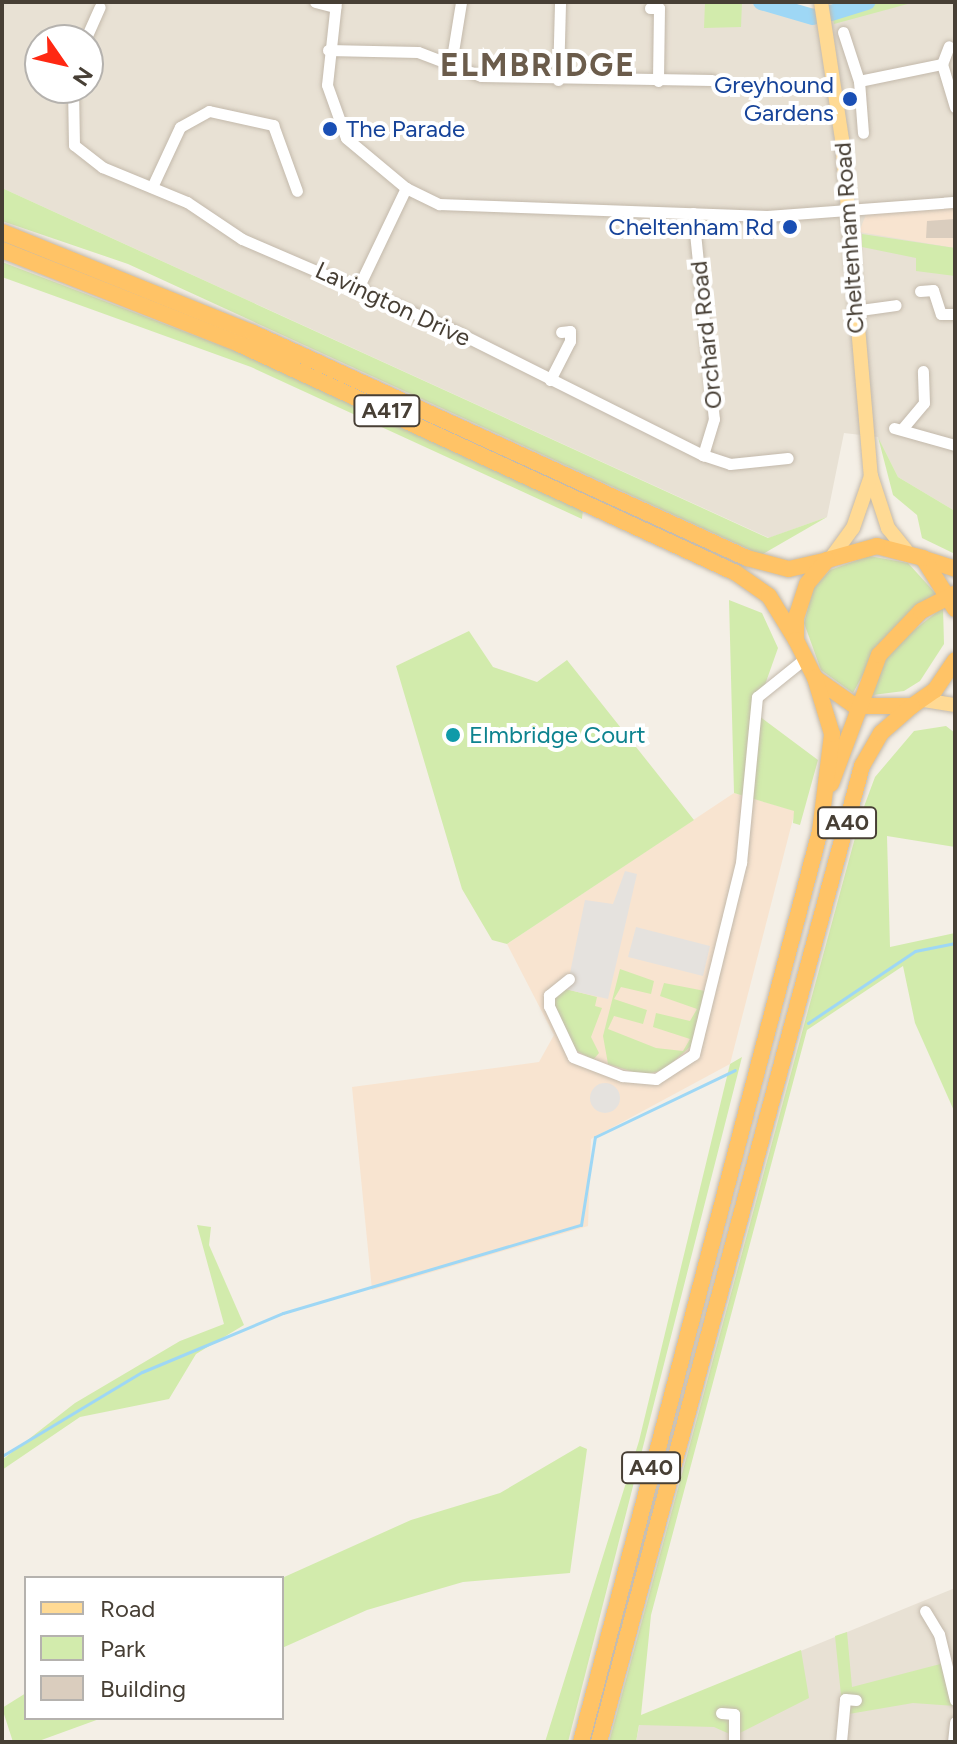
<!DOCTYPE html>
<html>
<head>
<meta charset="utf-8">
<style>
	body { margin:0 }
	#map { position:relative; width:957px; height:1744px; overflow:hidden; background:#f4efe6; font-family:Figtree,sans-serif }
	div>[style] { position:absolute }
	[style*='--x'] { left:calc(var(--x)*1px); top:calc(var(--y)*1px); width:calc(var(--w)*1px); rotate:calc(var(--a)*1deg) }
	.residential>* { inset:0; background:#e8e1d4 }
	.commercial>* { inset:0; background:#f8e4d0 }
	.green>* { inset:0; background:#d2ebac }
	.parking>* { inset:0; background:#e5e2de }
	.round { border-radius:50% }
	.stream>* { height:3px; margin:-1.5px; padding:0 1.5px; transform-origin:1.5px; border-radius:1.5px; background:#9ed7f5 }
	.river>* { height:16px; margin:-8px; padding:0 8px; transform-origin:8px; border-radius:8px; background:#9ed7f5 }
	.building>* { inset:0; background:#dacdbe }
	.roads { filter:drop-shadow(0 0 2px #c3b9ab) drop-shadow(0 0 2px #c3b9ab) }
	.minor>* { height:11px; margin:-5.5px; padding:0 5.5px; transform-origin:5.5px; border-radius:5.5px; background:#fff }
	.major>* { height:14px; margin:-7px; padding:0 7px; transform-origin:7px; border-radius:7px; background:#ffda94 }
	.highway>* { height:16px; margin:-8px; padding:0 8px; transform-origin:8px; border-radius:8px; background:#ffc366 }
	.dots>* { width:22px; height:22px; translate:-50% -50%; box-sizing:border-box; border:4px solid #fff; border-radius:50% }
	span { translate:-50% -50%; white-space:nowrap; text-align:center; line-height:1.15; -webkit-text-stroke:8px #fff; paint-order:stroke }
	.shield-label span { padding:2px 6px; background:#fff; border:2px solid; border-radius:6px; -webkit-text-stroke-width:0 }
	.shield-label { font-size:22px; color:#473f35; font-weight:700 }
	.transit-label { font-size:24px; color:#164399 }
	.right { translate:-100% -50%; text-align:right }
	.left { translate:0 -50%; text-align:left }
	.street-label { font-size:24px; color:#473f35 }
	.culture-label { font-size:24px; color:#0d838f }
	.district-label { font-size:32px; color:#6b5c4b; font-weight:700; letter-spacing:2px }
	.frame { position:absolute; inset:0; border:4px solid #473f35; pointer-events:none }
	.legend { position:absolute; left:24px; top:1576px; width:260px; height:144px; box-sizing:border-box; background:#fff; border:2px solid #b5b2ae; margin:0; padding:10px 14px; list-style:none; font-size:24px; color:#473f35 }
	.legend li { display:flex; align-items:center; gap:16px; height:40px }
	.legend b { width:40px; border:2px solid #b5b2ae }
	.north { position:absolute; left:24px; top:24px; width:80px; height:80px; box-sizing:border-box; background:#fff; border:2px solid #b5b2ae; border-radius:50%; rotate:124deg; font-size:22px; font-weight:700; line-height:32px; text-align:center; color:#473f35 }
	.north::after { content:''; display:block; margin:auto; width:28px; height:36px; background:#ff2812; clip-path:polygon(50% 0,100% 100%,50% 72%,0 100%) }
</style>
</head>
<body>
<div id="map">
	<div class="residential">
		<i style="clip-path:polygon(evenodd,2px 2px,774px 2px,789px 9px,955px 2px,955px 511px,898px 477px,878px 437px,844px 433px,827px 517px,769px 538px,2px 188px,2px 2px,40px 40px,88px 40px,88px 88px,40px 88px,40px 40px)"></i>
		<i style="clip-path:polygon(955px 1588px,955px 1742px,636px 1742px,641px 1716px)"></i>
	</div>
	<div class="commercial">
		<i style="clip-path:polygon(955px 202px,955px 248px,859px 232px,867px 212px)"></i>
		<i style="clip-path:polygon(734px 793px,795px 811px,730px 1064px,591px 1139px,588px 1226px,372px 1290px,352px 1087px,539px 1062px,554px 1035px,507px 944px)"></i>
	</div>
	<div class="green">
		<i style="clip-path:polygon(705px 2px,742px 2px,741px 27px,704px 28px)"></i>
		<i style="clip-path:polygon(843px 2px,915px 2px,834px 24px,830px 6px)"></i>
		<i style="clip-path:polygon(2px 188px,768px 538px,827px 517px,761px 555px,128px 264px,2px 221px)"></i>
		<i style="clip-path:polygon(862px 234px,955px 248px,955px 276px,916px 271px,916px 258px,862px 247px)"></i>
		<i style="clip-path:polygon(2px 262px,254px 358px,583px 509px,582px 519px,251px 367px,2px 277px)"></i>
		<i style="clip-path:polygon(878px 437px,898px 477px,955px 511px,955px 554px,922px 538px,917px 515px,893px 495px)"></i>
		<i style="clip-path:polygon(869px 556px,908px 563px,937px 595px,881px 641px,853px 693px,821px 670px,804px 623px,813px 589px,830px 570px)"></i>
		<i style="clip-path:polygon(729px 600px,762px 613px,778px 648px,755px 713px,818px 760px,800px 825px,793px 823px,794px 811px,734px 793px)"></i>
		<i style="clip-path:polygon(943px 607px,944px 644px,920px 681px,904px 691px,865px 696px,893px 647px)"></i>
		<i style="clip-path:polygon(469px 631px,493px 667px,537px 682px,567px 660px,694px 820px,507px 944px,492px 940px,462px 889px,396px 666px)"></i>
		<i style="clip-path:polygon(946px 726px,955px 733px,955px 847px,887px 836px,890px 947px,955px 933px,955px 1113px,915px 1023px,903px 966px,807px 1030px,651px 1615px,641px 1715px,801px 1650px,809px 1698px,734px 1736px,714px 1727px,639px 1725px,636px 1742px,609px 1742px,862px 812px,875px 777px,914px 731px)"></i>
		<i style="clip-path:polygon(620px 969px,654px 981px,651px 994px,621px 987px,614px 999px,647px 1010px,643px 1024px,614px 1016px,608px 1029px,656px 1048px,683px 1051px,690px 1039px,653px 1027px,656px 1013px,690px 1021px,697px 1009px,660px 996px,664px 983px,705px 991px,691px 1046px,664px 1070px,643px 1075px,608px 1064px,603px 1036px)"></i>
		<i style="clip-path:polygon(562px 988px,597px 997px,595px 1006px,602px 1008px,591px 1037px,599px 1053px,593px 1060px,574px 1049px,552px 999px)"></i>
		<i style="clip-path:polygon(742px 1057px,568px 1742px,545px 1742px,639px 1441px,730px 1064px)"></i>
		<i style="clip-path:polygon(197px 1225px,211px 1227px,209px 1245px,244px 1325px,196px 1354px,169px 1399px,80px 1417px,2px 1470px,2px 1460px,75px 1403px,180px 1341px,224px 1324px)"></i>
		<i style="clip-path:polygon(580px 1446px,587px 1449px,570px 1573px,463px 1582px,367px 1610px,282px 1648px,282px 1578px,411px 1520px,500px 1493px)"></i>
		<i style="clip-path:polygon(847px 1632px,852px 1687px,948px 1662px,955px 1706px,913px 1703px,843px 1715px,835px 1636px)"></i>
		<i style="clip-path:polygon(26px 1693px,26px 1718px,102px 1718px,36px 1742px,13px 1742px,2px 1708px)"></i>
	</div>
	<div class="parking">
		<i style="clip-path:polygon(625px 871px,637px 874px,608px 999px,556px 987px,569px 978px,585px 900px,613px 904px)"></i>
		<i style="clip-path:polygon(636px 927px,710px 946px,703px 976px,628px 957px)"></i>
		<i class="round" style="left:590px;top:1083px;width:30px;height:30px"></i>
	</div>
	<div class="stream">
		<i style="--x:808;--y:1023;--w:129;--a:-33.9"></i>
		<i style="--x:915;--y:951;--w:41;--a:-11.3"></i>
		<i style="--x:2;--y:1456;--w:163;--a:-31"></i>
		<i style="--x:142;--y:1372;--w:153;--a:-22.7"></i>
		<i style="--x:283;--y:1313;--w:311;--a:-16.5"></i>
		<i style="--x:581;--y:1225;--w:89;--a:-81"></i>
		<i style="--x:595;--y:1137;--w:155;--a:-25.6"></i>
	</div>
	<div class="river">
		<i style="--x:761;--y:2;--w:54;--a:16.1"></i>
		<i style="--x:831;--y:13;--w:38;--a:-17"></i>
	</div>
	<div class="building">
		<i style="clip-path:polygon(955px 219px,955px 238px,926px 238px,927px 221px)"></i>
	</div>
	<div class="roads">
		<div class="minor">
			<i style="--x:315;--y:2;--w:21;--a:14"></i>
			<i style="--x:336;--y:2;--w:83;--a:96.2"></i>
			<i style="--x:327;--y:85;--w:56;--a:70.3"></i>
			<i style="--x:346;--y:138;--w:78;--a:39.8"></i>
			<i style="--x:406;--y:188;--w:37;--a:26"></i>
			<i style="--x:439;--y:204;--w:328;--a:2.1"></i>
			<i style="--x:767;--y:216;--w:189;--a:-4.3"></i>
			<i style="--x:650;--y:8;--w:9;--a:0"></i>
			<i style="--x:659;--y:8;--w:73;--a:90.8"></i>
			<i style="--x:843;--y:32;--w:52;--a:71.9"></i>
			<i style="--x:859;--y:81;--w:52;--a:85.6"></i>
			<i style="--x:85;--y:40;--w:36;--a:-66"></i>
			<i style="--x:328;--y:50;--w:90;--a:1.3"></i>
			<i style="--x:418;--y:52;--w:67;--a:20.9"></i>
			<i style="--x:481;--y:76;--w:231;--a:1"></i>
			<i style="--x:451;--y:64;--w:63;--a:-80.8"></i>
			<i style="--x:942;--y:64;--w:45;--a:73.2"></i>
			<i style="--x:942;--y:64;--w:19;--a:-69"></i>
			<i style="--x:558;--y:80;--w:78;--a:-88.5"></i>
			<i style="--x:859;--y:81;--w:85;--a:-11.6"></i>
			<i style="--x:73;--y:88;--w:57;--a:89"></i>
			<i style="--x:74;--y:145;--w:36;--a:38"></i>
			<i style="--x:102;--y:167;--w:92;--a:22.4"></i>
			<i style="--x:187;--y:202;--w:66;--a:33.9"></i>
			<i style="--x:242;--y:239;--w:230;--a:23.3"></i>
			<i style="--x:453;--y:330;--w:280;--a:26.6"></i>
			<i style="--x:703;--y:455;--w:28;--a:18"></i>
			<i style="--x:730;--y:464;--w:58;--a:-5.9"></i>
			<i style="--x:152;--y:187;--w:66;--a:-65"></i>
			<i style="--x:180;--y:127;--w:33;--a:-29"></i>
			<i style="--x:209;--y:111;--w:66;--a:12.3"></i>
			<i style="--x:273;--y:125;--w:70;--a:70"></i>
			<i style="--x:693;--y:213;--w:207;--a:84.2"></i>
			<i style="--x:714;--y:419;--w:38;--a:107"></i>
			<i style="--x:359;--y:286;--w:109;--a:-64.4"></i>
			<i style="--x:920;--y:291;--w:13;--a:-4"></i>
			<i style="--x:933;--y:290;--w:25;--a:72"></i>
			<i style="--x:941;--y:314;--w:14;--a:0"></i>
			<i style="--x:853;--y:311;--w:43;--a:-7.9"></i>
			<i style="--x:550;--y:380;--w:44;--a:-62.9"></i>
			<i style="--x:570;--y:341;--w:10;--a:-90"></i>
			<i style="--x:570;--y:331;--w:9;--a:174"></i>
			<i style="--x:894;--y:428;--w:63;--a:15.6"></i>
			<i style="--x:902;--y:429;--w:34;--a:-50"></i>
			<i style="--x:924;--y:403;--w:32;--a:-92"></i>
			<i style="--x:569;--y:979;--w:26;--a:141"></i>
			<i style="--x:549;--y:995;--w:11;--a:90"></i>
			<i style="--x:549;--y:1006;--w:56;--a:64.8"></i>
			<i style="--x:573;--y:1057;--w:53;--a:21.2"></i>
			<i style="--x:622;--y:1076;--w:34;--a:5"></i>
			<i style="--x:656;--y:1079;--w:45;--a:-33.3"></i>
			<i style="--x:694;--y:1054;--w:197;--a:-76.2"></i>
			<i style="--x:741;--y:863;--w:167;--a:-84.5"></i>
			<i style="--x:757;--y:697;--w:59;--a:-38.8"></i>
			<i style="--x:925;--y:1611;--w:27;--a:59"></i>
			<i style="--x:939;--y:1634;--w:68;--a:76.4"></i>
			<i style="--x:721;--y:1713;--w:13;--a:4"></i>
			<i style="--x:734;--y:1714;--w:28;--a:90"></i>
			<i style="--x:841;--y:1742;--w:43;--a:-84.7"></i>
			<i style="--x:845;--y:1699;--w:11;--a:5"></i>
			<i style="--x:953;--y:1742;--w:20;--a:-84"></i>
		</div>
		<div class="major">
			<i style="--x:821;--y:2;--w:140;--a:81.3"></i>
			<i style="--x:842;--y:140;--w:337;--a:85.1"></i>
			<i style="--x:871;--y:476;--w:55;--a:71.9"></i>
			<i style="--x:888;--y:528;--w:28;--a:51"></i>
			<i style="--x:831;--y:558;--w:37;--a:-54"></i>
			<i style="--x:853;--y:528;--w:55;--a:-70.9"></i>
			<i style="--x:923;--y:700;--w:32;--a:9"></i>
		</div>
		<div class="highway">
			<i style="--x:2;--y:232;--w:271;--a:21.9"></i>
			<i style="--x:253;--y:333;--w:543;--a:24.49"></i>
			<i style="--x:747;--y:558;--w:43;--a:14.7"></i>
			<i style="--x:789;--y:569;--w:39;--a:-13"></i>
			<i style="--x:2;--y:250;--w:255;--a:21.6"></i>
			<i style="--x:239;--y:344;--w:547;--a:24.74"></i>
			<i style="--x:736;--y:573;--w:40;--a:34.9"></i>
			<i style="--x:769;--y:596;--w:52;--a:58.5"></i>
			<i style="--x:925;--y:559;--w:32;--a:18"></i>
			<i style="--x:955;--y:609;--w:60;--a:-122.1"></i>
			<i style="--x:923;--y:558;--w:48;--a:-165.4"></i>
			<i style="--x:877;--y:546;--w:52;--a:164.4"></i>
			<i style="--x:827;--y:560;--w:31;--a:130"></i>
			<i style="--x:807;--y:584;--w:35;--a:108"></i>
			<i style="--x:796;--y:617;--w:23;--a:90"></i>
			<i style="--x:796;--y:640;--w:42;--a:63.4"></i>
			<i style="--x:815;--y:678;--w:49;--a:35"></i>
			<i style="--x:855;--y:706;--w:57;--a:0"></i>
			<i style="--x:912;--y:706;--w:28;--a:-35"></i>
			<i style="--x:935;--y:690;--w:36;--a:-56"></i>
			<i style="--x:831;--y:784;--w:138;--a:-69.6"></i>
			<i style="--x:879;--y:655;--w:61;--a:-46.3"></i>
			<i style="--x:921;--y:611;--w:38;--a:-27"></i>
			<i style="--x:581;--y:1742;--w:942;--a:-75.3"></i>
			<i style="--x:820;--y:831;--w:98;--a:-82.9"></i>
			<i style="--x:832;--y:734;--w:59;--a:-106.9"></i>
			<i style="--x:599;--y:1742;--w:1011;--a:-74.92"></i>
			<i style="--x:862;--y:766;--w:38;--a:-60"></i>
			<i style="--x:881;--y:733;--w:41;--a:-41.1"></i>
		</div>
	</div>
	<div class="dots">
		<i style="left:850px;top:99px;background:#1a4fb4"></i>
		<i style="left:330px;top:129px;background:#1a4fb4"></i>
		<i style="left:790px;top:227px;background:#1a4fb4"></i>
		<i style="left:453px;top:735px;background:#0f9aa8"></i>
	</div>
	<div class="shield-label">
		<span style="left:387px;top:411px">A417</span>
		<span style="left:847px;top:823px">A40</span>
		<span style="left:651px;top:1468px">A40</span>
	</div>
	<div class="transit-label">
		<span class="right" style="left:834px;top:99px">Greyhound<br>Gardens</span>
		<span class="left" style="left:346px;top:129px">The Parade</span>
		<span class="right" style="left:774px;top:227px">Cheltenham Rd</span>
	</div>
	<div class="street-label">
		<span style="left:849px;top:238px;rotate:-94deg">Cheltenham Road</span>
		<span style="left:393px;top:304px;rotate:25deg">Lavington Drive</span>
		<span style="left:706px;top:335px;rotate:-96deg">Orchard Road</span>
	</div>
	<div class="culture-label">
		<span class="left" style="left:469px;top:735px">Elmbridge Court</span>
	</div>
	<div class="district-label">
		<span style="left:538px;top:65px">ELMBRIDGE</span>
	</div>
	<div class="frame"></div>
	<ul class="legend">
	<li><b style="height:10px;background:#ffda94"></b>Road</li>
	<li><b style="height:22px;background:#d2ebac"></b>Park</li>
	<li><b style="height:22px;background:#dacdbe"></b>Building</li>
	</ul>
	<div class="north">N</div>
</div>
</body>
</html>
